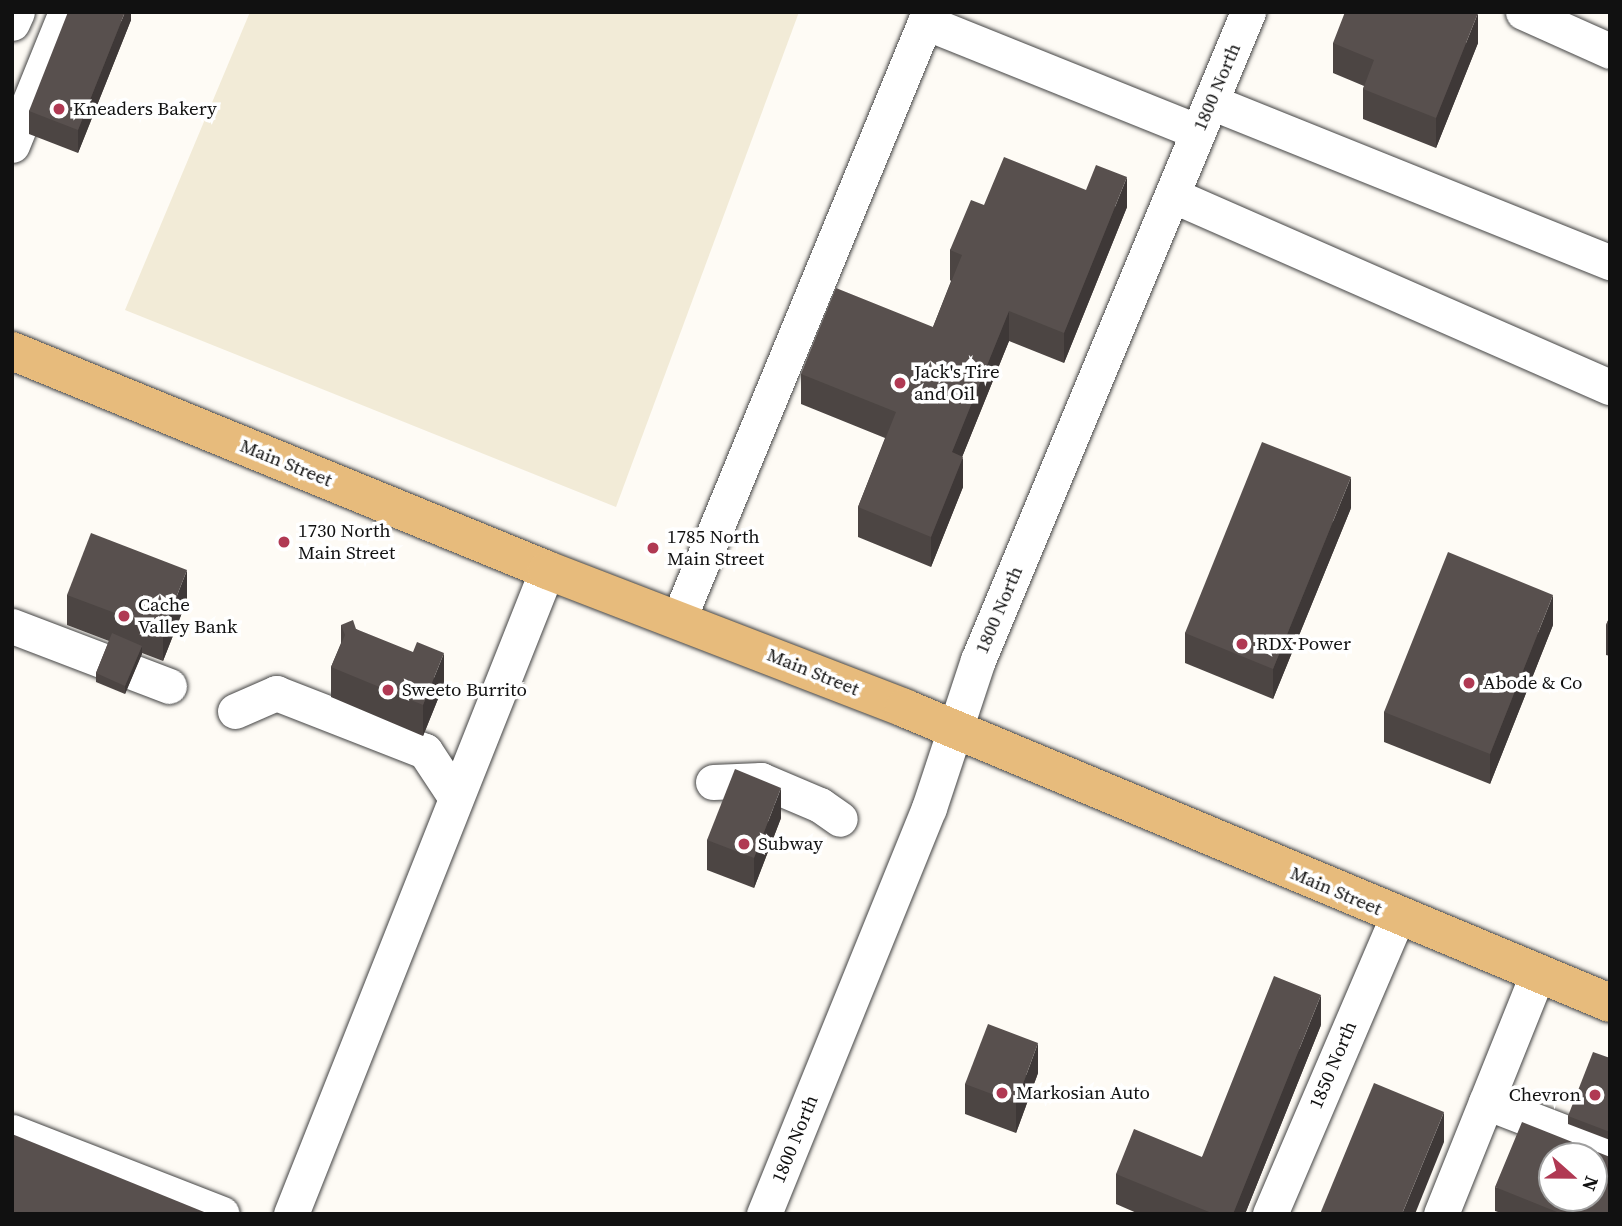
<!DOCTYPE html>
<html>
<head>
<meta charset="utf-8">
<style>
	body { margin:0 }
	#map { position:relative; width:1622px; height:1226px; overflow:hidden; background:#fefbf5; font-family:"Source Serif 4",serif }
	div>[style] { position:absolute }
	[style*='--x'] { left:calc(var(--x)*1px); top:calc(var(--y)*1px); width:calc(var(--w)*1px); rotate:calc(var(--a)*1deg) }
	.farmland>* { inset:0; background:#f2ebd7 }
	.roads { filter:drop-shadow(0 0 2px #444) drop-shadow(0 0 2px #444) }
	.minor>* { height:35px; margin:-17.5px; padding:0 17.5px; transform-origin:17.5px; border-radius:17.5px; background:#fff }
	.major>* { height:38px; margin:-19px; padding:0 19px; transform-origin:19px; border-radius:19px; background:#e7bb7c }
	.wall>* { inset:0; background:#4c4543 }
	.shaded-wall>* { inset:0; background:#3e3837 }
	.building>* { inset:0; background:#58504e }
	.dots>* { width:19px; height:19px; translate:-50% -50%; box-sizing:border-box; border:4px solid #fff; border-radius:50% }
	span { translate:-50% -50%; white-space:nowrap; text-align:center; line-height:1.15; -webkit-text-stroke:7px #fff; paint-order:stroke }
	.street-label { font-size:19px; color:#111 }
	.poi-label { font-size:19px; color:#111 }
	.left { translate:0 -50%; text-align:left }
	.right { translate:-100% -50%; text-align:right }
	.frame { position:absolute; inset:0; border:14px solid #111; pointer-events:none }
	.north { position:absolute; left:1538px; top:1142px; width:70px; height:70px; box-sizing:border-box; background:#fff; border:2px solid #a0a0a0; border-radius:50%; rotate:111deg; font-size:19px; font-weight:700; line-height:28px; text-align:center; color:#111 }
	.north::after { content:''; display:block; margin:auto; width:24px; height:32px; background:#b03953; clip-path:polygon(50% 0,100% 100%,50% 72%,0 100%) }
</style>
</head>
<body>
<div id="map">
	<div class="farmland">
		<i style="clip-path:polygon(250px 12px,799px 12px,616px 507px,125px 310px)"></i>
	</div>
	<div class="roads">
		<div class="minor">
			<i style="--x:1523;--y:12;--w:95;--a:24.1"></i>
			<i style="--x:12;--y:23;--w:12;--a:-66"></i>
			<i style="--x:1211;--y:102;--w:430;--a:21.9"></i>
			<i style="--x:12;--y:145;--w:144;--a:-67.9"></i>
			<i style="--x:1172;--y:195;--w:478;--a:23.7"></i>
			<i style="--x:679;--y:618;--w:645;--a:-67.57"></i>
			<i style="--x:925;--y:22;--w:294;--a:21.9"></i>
			<i style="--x:12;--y:626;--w:168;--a:20.9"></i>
			<i style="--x:235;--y:711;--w:45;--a:-23.7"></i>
			<i style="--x:276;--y:693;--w:160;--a:21.3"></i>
			<i style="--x:425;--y:751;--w:56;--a:56.6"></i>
			<i style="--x:713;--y:782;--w:48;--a:-2.4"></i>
			<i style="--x:761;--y:780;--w:64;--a:23"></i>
			<i style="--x:820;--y:805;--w:24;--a:35"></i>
			<i style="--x:1486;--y:1102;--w:133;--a:21.2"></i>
			<i style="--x:12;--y:1132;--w:225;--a:21.3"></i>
			<i style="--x:291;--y:1214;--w:693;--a:-68.32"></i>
			<i style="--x:764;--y:1214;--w:438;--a:-67.9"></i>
			<i style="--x:929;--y:808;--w:156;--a:-71.7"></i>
			<i style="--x:978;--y:660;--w:702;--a:-67.38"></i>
			<i style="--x:1270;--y:1214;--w:323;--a:-66.8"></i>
			<i style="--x:1441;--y:1214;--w:260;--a:-68.1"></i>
		</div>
		<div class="major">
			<i style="--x:12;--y:351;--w:578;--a:22.26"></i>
			<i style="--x:547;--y:570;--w:383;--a:21.1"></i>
			<i style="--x:904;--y:708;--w:765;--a:22.68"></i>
		</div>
	</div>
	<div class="wall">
		<i style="clip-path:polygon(131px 12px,131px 20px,78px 153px,29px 134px,29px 111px)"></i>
		<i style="clip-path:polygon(1333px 43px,1478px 43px,1436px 148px,1363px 119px,1363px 89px,1364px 86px,1333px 73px)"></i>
		<i style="clip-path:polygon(984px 205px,1127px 207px,1064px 363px,1009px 341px,962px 457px,963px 487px,931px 567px,858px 537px,858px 507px,885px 438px,801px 404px,801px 374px,933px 327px,951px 281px,950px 280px,950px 250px)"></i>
		<i style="clip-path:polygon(1351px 508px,1273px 699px,1185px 663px,1185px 633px)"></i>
		<i style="clip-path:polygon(67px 595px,187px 600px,163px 661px,142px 653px,125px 694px,96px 682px,96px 673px,109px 641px,67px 625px)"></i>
		<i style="clip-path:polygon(1610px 616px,1610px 656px,1606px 655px,1606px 625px)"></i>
		<i style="clip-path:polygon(341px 625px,356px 629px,444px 684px,423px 736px,331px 697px,331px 667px,341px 643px)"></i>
		<i style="clip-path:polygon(1553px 625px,1490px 784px,1384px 742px,1384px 712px)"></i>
		<i style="clip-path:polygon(781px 818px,754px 888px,707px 870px,707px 840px)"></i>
		<i style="clip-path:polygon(1321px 1025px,1245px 1214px,1139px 1214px,1116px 1204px,1116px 1174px,1202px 1157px)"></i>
		<i style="clip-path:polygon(1610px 1058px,1610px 1140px,1568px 1124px,1568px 1116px)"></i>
		<i style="clip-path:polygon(1038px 1073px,1016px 1133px,965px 1114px,965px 1084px)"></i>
		<i style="clip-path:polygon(1495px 1187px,1610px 1214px,1504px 1214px,1495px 1211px)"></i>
	</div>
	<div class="shaded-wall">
		<i style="clip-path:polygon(125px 12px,131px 12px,131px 20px,78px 153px,78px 130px)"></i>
		<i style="clip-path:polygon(1478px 13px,1478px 43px,1436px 148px,1436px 118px)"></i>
		<i style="clip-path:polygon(1127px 177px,1127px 207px,1064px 363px,1064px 333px)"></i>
		<i style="clip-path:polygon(1009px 311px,1009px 341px,952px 482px,952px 452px)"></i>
		<i style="clip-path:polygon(963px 457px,963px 487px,931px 567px,931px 537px)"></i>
		<i style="clip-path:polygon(1351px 477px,1351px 508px,1273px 699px,1273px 669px)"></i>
		<i style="clip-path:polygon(187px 570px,187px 600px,163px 661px,163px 631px)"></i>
		<i style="clip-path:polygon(1553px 595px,1553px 625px,1490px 784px,1490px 754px)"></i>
		<i style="clip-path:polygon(142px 646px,142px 654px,125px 694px,125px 686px)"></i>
		<i style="clip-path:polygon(444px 653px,444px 684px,423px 736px,423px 705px)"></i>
		<i style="clip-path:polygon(781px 788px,781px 818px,754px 888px,754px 858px)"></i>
		<i style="clip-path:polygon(1321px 995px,1321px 1025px,1245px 1214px,1233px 1214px)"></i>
		<i style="clip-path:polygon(1038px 1043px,1038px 1073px,1016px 1133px,1016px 1103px)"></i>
		<i style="clip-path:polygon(1444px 1112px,1444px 1142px,1415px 1214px,1402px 1214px)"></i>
	</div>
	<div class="building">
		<i style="clip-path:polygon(68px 12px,125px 12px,78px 130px,29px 111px)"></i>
		<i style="clip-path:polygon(1345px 12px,1478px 13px,1436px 118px,1363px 89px,1374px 60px,1333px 43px)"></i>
		<i style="clip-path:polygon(1004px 157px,1086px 190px,1096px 165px,1127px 177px,1064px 333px,1009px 311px,952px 452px,963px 457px,931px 537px,858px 507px,896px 412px,801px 374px,836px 288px,933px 327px,962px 255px,950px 250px,971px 200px,984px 205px)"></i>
		<i style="clip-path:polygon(1262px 442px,1351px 477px,1273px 669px,1185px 633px)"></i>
		<i style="clip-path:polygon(91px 533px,187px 570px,163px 631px,67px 595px)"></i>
		<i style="clip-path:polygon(1448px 552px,1553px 595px,1490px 754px,1384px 712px)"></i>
		<i style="clip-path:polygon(1610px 616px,1610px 626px,1606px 625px)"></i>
		<i style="clip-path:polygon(353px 620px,356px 629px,413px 652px,417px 642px,444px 653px,423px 705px,331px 667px,345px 635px,341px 625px)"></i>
		<i style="clip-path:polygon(112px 633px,142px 646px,125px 686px,96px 673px)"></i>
		<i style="clip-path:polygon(735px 769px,781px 788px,754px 858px,707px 840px)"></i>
		<i style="clip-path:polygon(1274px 976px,1321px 995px,1233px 1214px,1214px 1214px,1116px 1174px,1134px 1129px,1202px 1157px)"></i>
		<i style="clip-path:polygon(988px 1024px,1038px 1043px,1016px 1103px,965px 1084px)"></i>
		<i style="clip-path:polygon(1593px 1052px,1610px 1058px,1610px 1132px,1568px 1116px)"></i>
		<i style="clip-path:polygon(1374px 1083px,1444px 1112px,1402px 1214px,1320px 1214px)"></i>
		<i style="clip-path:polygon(evenodd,1522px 1122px,1610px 1157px,1610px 1214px,1562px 1214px,1495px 1187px,1522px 1122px,1552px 1156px,1594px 1156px,1594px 1198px,1552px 1198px,1552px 1156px)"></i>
		<i style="clip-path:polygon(12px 1134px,209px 1214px,12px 1214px)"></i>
	</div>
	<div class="dots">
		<i style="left:59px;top:109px;background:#b03953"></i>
		<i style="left:900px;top:383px;background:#b03953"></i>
		<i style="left:284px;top:542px;background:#b03953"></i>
		<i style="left:653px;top:548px;background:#b03953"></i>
		<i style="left:124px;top:616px;background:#b03953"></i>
		<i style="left:1242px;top:644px;background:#b03953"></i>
		<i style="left:1469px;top:683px;background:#b03953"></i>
		<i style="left:388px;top:690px;background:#b03953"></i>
		<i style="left:744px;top:844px;background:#b03953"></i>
		<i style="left:1002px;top:1093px;background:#b03953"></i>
		<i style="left:1595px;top:1095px;background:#b03953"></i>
	</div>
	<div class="street-label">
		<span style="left:1217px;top:87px;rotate:-67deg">1800 North</span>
		<span style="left:286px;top:463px;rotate:22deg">Main Street</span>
		<span style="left:999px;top:610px;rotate:-67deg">1800 North</span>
		<span style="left:813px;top:672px;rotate:22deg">Main Street</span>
		<span style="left:1336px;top:891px;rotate:23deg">Main Street</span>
		<span style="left:1333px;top:1065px;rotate:-67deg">1850 North</span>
		<span style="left:795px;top:1139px;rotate:-68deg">1800 North</span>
	</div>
	<div class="poi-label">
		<span class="left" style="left:73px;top:109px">Kneaders Bakery</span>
		<span class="left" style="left:914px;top:383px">Jack's Tire<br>and Oil</span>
		<span class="left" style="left:298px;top:542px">1730 North<br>Main Street</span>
		<span class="left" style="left:667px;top:548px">1785 North<br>Main Street</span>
		<span class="left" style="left:138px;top:616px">Cache<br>Valley Bank</span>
		<span class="left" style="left:1256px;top:644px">RDX Power</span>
		<span class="left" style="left:1483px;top:683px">Abode &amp; Co</span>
		<span class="left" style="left:402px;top:690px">Sweeto Burrito</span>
		<span class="left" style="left:758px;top:844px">Subway</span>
		<span class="left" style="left:1016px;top:1093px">Markosian Auto</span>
		<span class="right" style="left:1581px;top:1095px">Chevron</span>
	</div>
	<div class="frame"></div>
	<div class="north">N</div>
</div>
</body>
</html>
